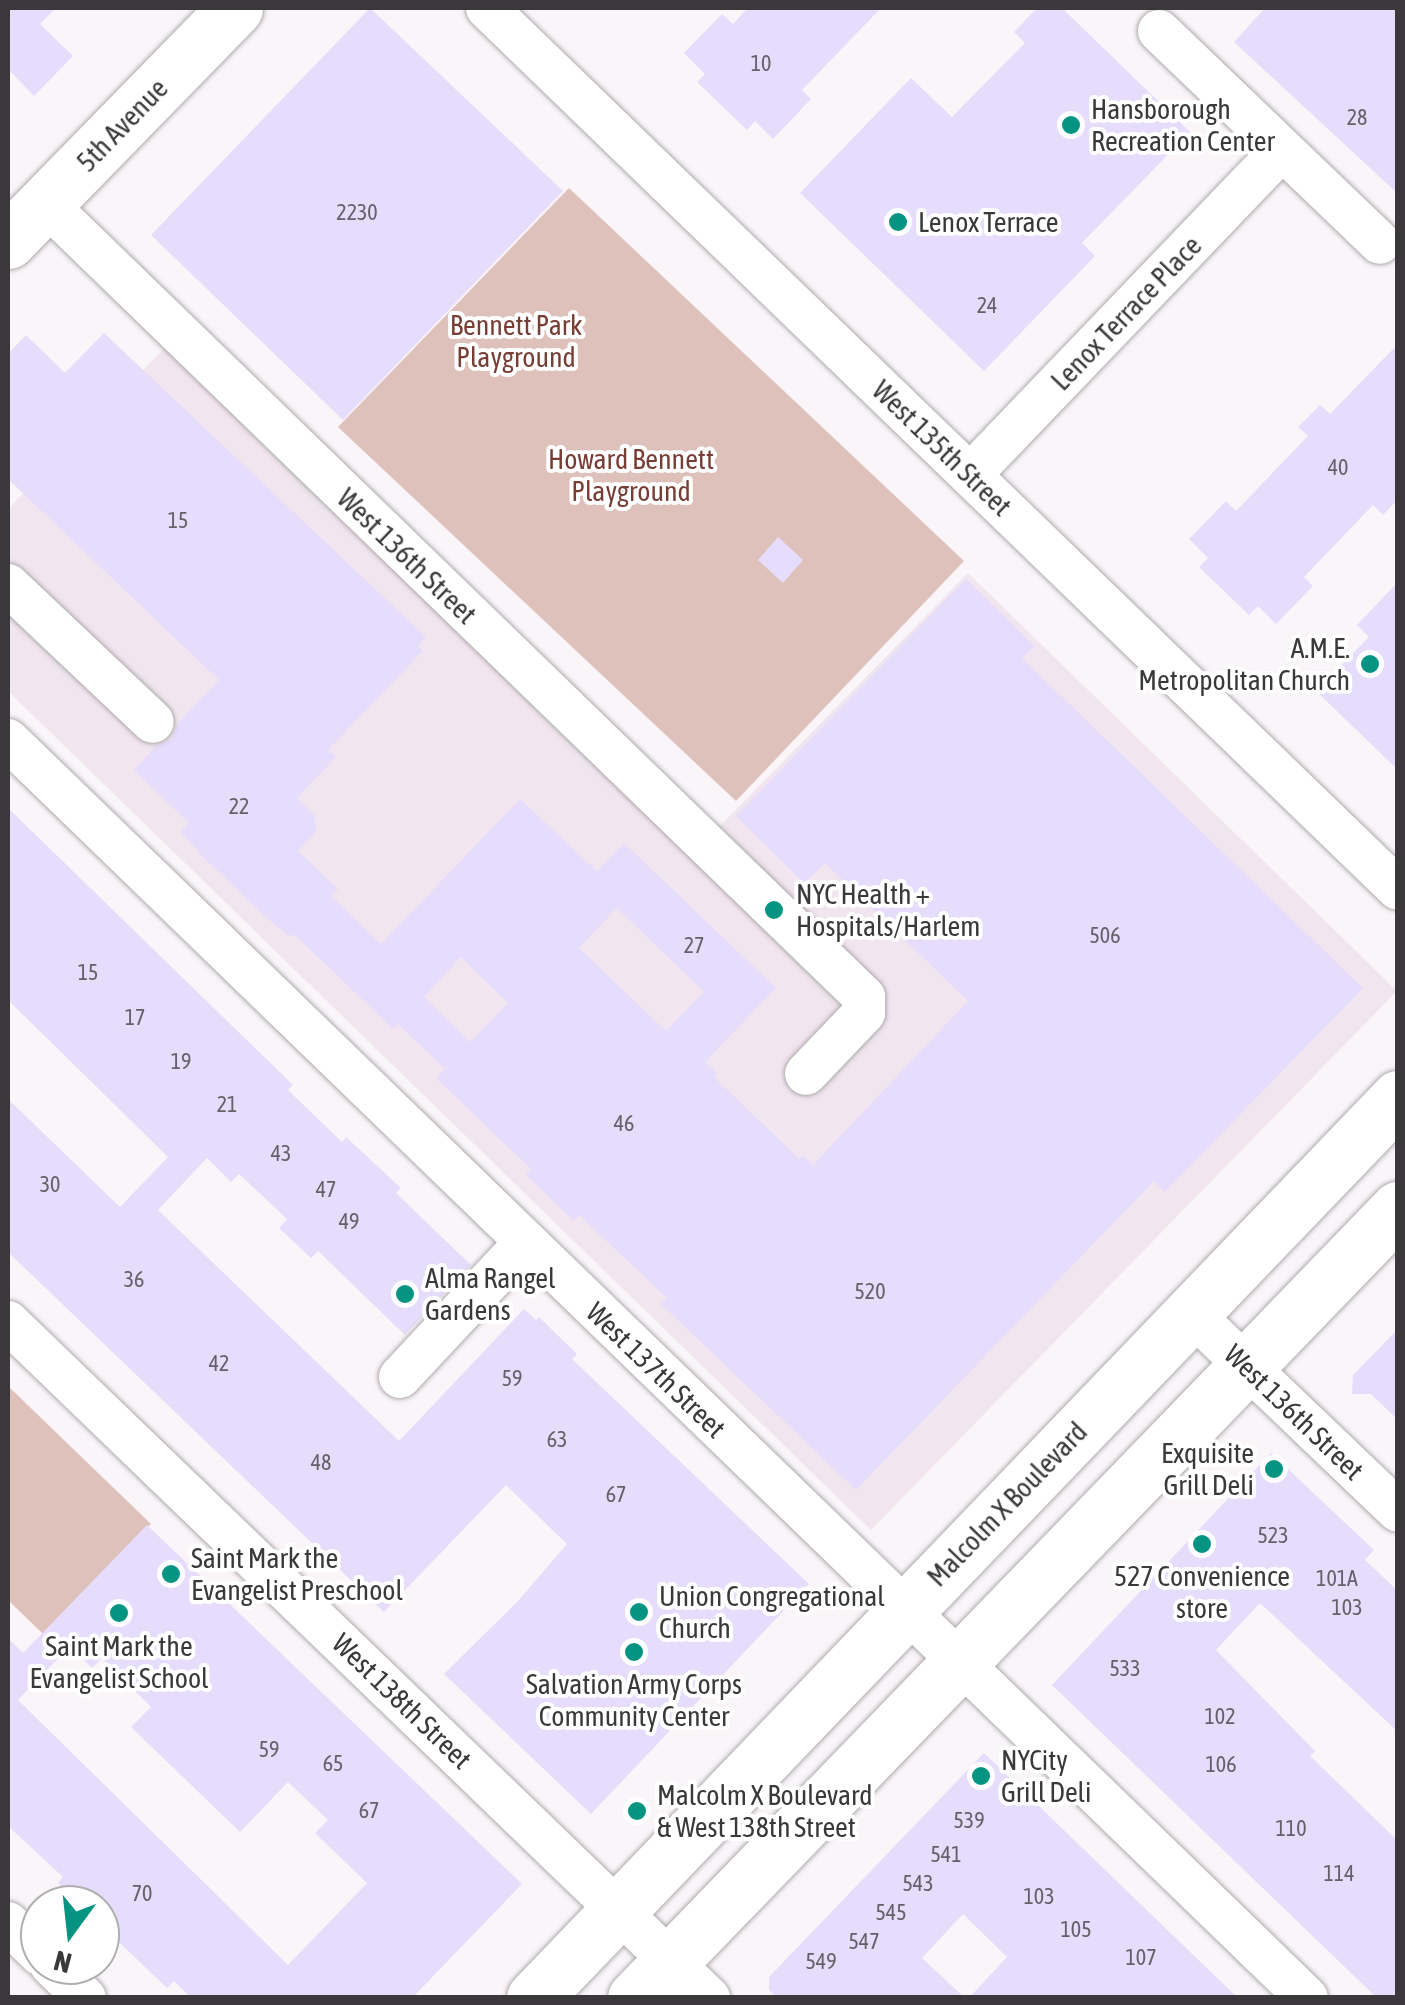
<!DOCTYPE html>
<html>
<head>
<meta charset="utf-8">
<style>
	body { margin:0 }
	#map { position:relative; width:1405px; height:2005px; overflow:hidden; background:#faf5f9; font-family:"Asap Condensed",sans-serif }
	div>[style] { position:absolute }
	[style*='--x'] { left:calc(var(--x)*1px); top:calc(var(--y)*1px); width:calc(var(--w)*1px); rotate:calc(var(--a)*1deg) }
	.built>* { inset:0; background:#f1e6f0 }
	.green>* { inset:0; background:#dfc1bc }
	.building>* { inset:0; background:#e6dcfb }
	.roads { filter:drop-shadow(0 0 2px #afaaae) drop-shadow(0 0 2px #afaaae) }
	.minor>* { height:42px; margin:-21px; padding:0 21px; transform-origin:21px; border-radius:21px; background:#fff }
	.major>* { height:55px; margin:-27.5px; padding:0 27.5px; transform-origin:27.5px; border-radius:27.5px; background:#fff }
	.dots>* { width:28px; height:28px; translate:-50% -50%; box-sizing:border-box; border:5px solid #fff; border-radius:50% }
	span { translate:-50% -50%; white-space:nowrap; text-align:center; line-height:1.15; -webkit-text-stroke:8px #fff; paint-order:stroke }
	.number-label { font-size:22px; color:#65616a }
	.number-label span { -webkit-text-stroke-width:0 }
	.poi-label { font-size:28px; color:#3a383a }
	.left { translate:0 -50%; text-align:left }
	.right { translate:-100% -50%; text-align:right }
	.street-label { font-size:28px; color:#3a383a }
	.park-label { font-size:28px; color:#783d34 }
	.frame { position:absolute; inset:0; border:10px solid #3a383a; pointer-events:none }
	.north { position:absolute; left:20px; top:1885px; width:100px; height:100px; box-sizing:border-box; background:#fff; border:2px solid #b0afb0; border-radius:50%; rotate:195deg; font-size:28px; font-weight:700; line-height:40px; text-align:center; color:#3a383a }
	.north::after { content:''; display:block; margin:auto; width:35px; height:45px; background:#049481; clip-path:polygon(50% 0,100% 100%,50% 72%,0 100%) }
</style>
</head>
<body>
<div id="map">
	<div class="built">
		<i style="clip-path:polygon(192px 320px,717px 829px,968px 573px,1397px 991px,871px 1530px,8px 691px,8px 509px)"></i>
	</div>
	<div class="green">
		<i style="clip-path:polygon(569px 188px,964px 561px,736px 801px,338px 427px)"></i>
		<i style="clip-path:polygon(8px 1386px,151px 1524px,43px 1634px,8px 1600px)"></i>
	</div>
	<div class="building">
		<i style="clip-path:polygon(8px 8px,56px 8px,40px 24px,73px 56px,34px 96px,8px 69px)"></i>
		<i style="clip-path:polygon(370px 8px,563px 191px,343px 420px,151px 235px)"></i>
		<i style="clip-path:polygon(748px 8px,881px 8px,802px 90px,811px 99px,773px 139px,755px 121px,747px 130px,697px 82px,705px 74px,684px 53px,722px 14px,733px 24px)"></i>
		<i style="clip-path:polygon(1037px 8px,1062px 8px,1190px 132px,1082px 243px,1095px 256px,984px 371px,800px 193px,911px 78px,952px 117px,1025px 43px,1014px 32px)"></i>
		<i style="clip-path:polygon(1265px 8px,1398px 8px,1398px 194px,1234px 42px)"></i>
		<i style="clip-path:polygon(evenodd,104px 333px,426px 637px,418px 646px,423px 651px,328px 750px,336px 757px,297px 798px,315px 816px,316px 833px,298px 851px,338px 889px,331px 896px,381px 944px,520px 799px,597px 871px,624px 843px,776px 988px,705px 1062px,717px 1073px,714px 1077px,799px 1159px,803px 1155px,813px 1165px,968px 1001px,825px 863px,804px 883px,736px 816px,966px 579px,1035px 646px,1022px 658px,1363px 988px,1165px 1192px,1154px 1181px,856px 1490px,661px 1304px,667px 1298px,579px 1215px,574px 1221px,526px 1175px,531px 1169px,436px 1078px,445px 1069px,398px 1024px,393px 1029px,294px 934px,290px 937px,268px 919px,201px 855px,181px 832px,189px 823px,134px 770px,156px 746px,172px 738px,177px 724px,219px 680px,8px 479px,8px 354px,26px 335px,65px 373px,104px 333px,617px 908px,704px 992px,666px 1031px,579px 948px,617px 908px,104px 333px,461px 957px,508px 1003px,470px 1042px,424px 997px,461px 957px)"></i>
		<i style="clip-path:polygon(1398px 344px,1398px 499px,1383px 515px,1373px 505px,1304px 577px,1313px 586px,1276px 624px,1258px 606px,1249px 615px,1199px 567px,1208px 558px,1189px 539px,1226px 501px,1236px 511px,1308px 436px,1298px 427px,1320px 405px,1330px 414px)"></i>
		<i style="clip-path:polygon(778px 537px,803px 560px,783px 583px,758px 560px)"></i>
		<i style="clip-path:polygon(1398px 582px,1398px 770px,1316px 691px,1369px 637px,1357px 625px)"></i>
		<i style="clip-path:polygon(8px 808px,293px 1085px,288px 1090px,342px 1142px,346px 1137px,401px 1188px,396px 1193px,471px 1265px,405px 1335px,318px 1251px,311px 1258px,279px 1228px,287px 1219px,239px 1174px,231px 1182px,207px 1158px,158px 1210px,399px 1441px,524px 1309px,536px 1320px,539px 1317px,577px 1354px,572px 1359px,809px 1584px,591px 1814px,444px 1674px,518px 1601px,567px 1544px,506px 1485px,384px 1612px,8px 1252px,8px 1099px,120px 1207px,168px 1157px,8px 1000px)"></i>
		<i style="clip-path:polygon(1398px 1329px,1398px 1420px,1371px 1394px,1352px 1394px,1353px 1375px)"></i>
		<i style="clip-path:polygon(1271px 1453px,1374px 1550px,1365px 1560px,1398px 1591px,1398px 1732px,1260px 1603px,1216px 1650px,1315px 1751px,1310px 1756px,1398px 1841px,1398px 1998px,1377px 1998px,1052px 1685px)"></i>
		<i style="clip-path:polygon(evenodd,147px 1525px,522px 1884px,412px 1998px,191px 1998px,174px 1981px,167px 1988px,100px 1924px,100px 1905px,80px 1905px,58px 1883px,63px 1877px,8px 1826px,8px 1638px,23px 1653px,147px 1525px,70px 1646px,92px 1668px,102px 1658px,151px 1707px,131px 1727px,240px 1832px,288px 1782px,328px 1820px,315px 1833px,367px 1883px,288px 1965px,18px 1700px,70px 1646px)"></i>
		<i style="clip-path:polygon(984px 1753px,1185px 1947px,1238px 1998px,969px 1998px,1007px 1957px,963px 1914px,922px 1958px,965px 1998px,777px 1998px,769px 1990px,769px 1977px)"></i>
	</div>
	<div class="roads">
		<div class="minor">
			<i style="--x:487;--y:8;--w:1267;--a:44.04"></i>
			<i style="--x:1159;--y:31;--w:306;--a:43.8"></i>
			<i style="--x:45;--y:203;--w:1141;--a:44.11"></i>
			<i style="--x:864;--y:997;--w:16;--a:90"></i>
			<i style="--x:864;--y:1013;--w:84;--a:133.6"></i>
			<i style="--x:970;--y:475;--w:451;--a:-46.2"></i>
			<i style="--x:8;--y:585;--w:199;--a:43.4"></i>
			<i style="--x:8;--y:740;--w:1808;--a:44.08"></i>
			<i style="--x:1191;--y:1313;--w:286;--a:43.7"></i>
			<i style="--x:8;--y:1322;--w:974;--a:43.96"></i>
			<i style="--x:400;--y:1377;--w:183;--a:-47"></i>
			<i style="--x:8;--y:1923;--w:45;--a:44.1"></i>
			<i style="--x:51;--y:1965;--w:47;--a:44.1"></i>
		</div>
		<div class="major">
			<i style="--x:8;--y:241;--w:325;--a:-45.7"></i>
			<i style="--x:534;--y:1998;--w:1248;--a:-46.17"></i>
			<i style="--x:635;--y:1998;--w:1098;--a:-45.96"></i>
		</div>
	</div>
	<div class="dots">
		<i style="left:1071px;top:125px;background:#049481"></i>
		<i style="left:898px;top:222px;background:#049481"></i>
		<i style="left:1370px;top:664px;background:#049481"></i>
		<i style="left:774px;top:910px;background:#049481"></i>
		<i style="left:405px;top:1294px;background:#049481"></i>
		<i style="left:1274px;top:1469px;background:#049481"></i>
		<i style="left:1202px;top:1544px;background:#049481"></i>
		<i style="left:171px;top:1574px;background:#049481"></i>
		<i style="left:639px;top:1612px;background:#049481"></i>
		<i style="left:119px;top:1613px;background:#049481"></i>
		<i style="left:634px;top:1652px;background:#049481"></i>
		<i style="left:981px;top:1776px;background:#049481"></i>
		<i style="left:637px;top:1811px;background:#049481"></i>
	</div>
	<div class="number-label">
		<span style="left:761px;top:64px">10</span>
		<span style="left:1357px;top:118px">28</span>
		<span style="left:357px;top:213px">2230</span>
		<span style="left:987px;top:306px">24</span>
		<span style="left:1338px;top:468px">40</span>
		<span style="left:178px;top:521px">15</span>
		<span style="left:239px;top:807px">22</span>
		<span style="left:1105px;top:936px">506</span>
		<span style="left:694px;top:946px">27</span>
		<span style="left:88px;top:973px">15</span>
		<span style="left:135px;top:1018px">17</span>
		<span style="left:181px;top:1062px">19</span>
		<span style="left:227px;top:1105px">21</span>
		<span style="left:624px;top:1124px">46</span>
		<span style="left:281px;top:1154px">43</span>
		<span style="left:50px;top:1185px">30</span>
		<span style="left:326px;top:1190px">47</span>
		<span style="left:349px;top:1222px">49</span>
		<span style="left:134px;top:1280px">36</span>
		<span style="left:870px;top:1292px">520</span>
		<span style="left:219px;top:1364px">42</span>
		<span style="left:512px;top:1379px">59</span>
		<span style="left:557px;top:1440px">63</span>
		<span style="left:321px;top:1463px">48</span>
		<span style="left:616px;top:1495px">67</span>
		<span style="left:1273px;top:1536px">523</span>
		<span style="left:1337px;top:1579px">101A</span>
		<span style="left:1347px;top:1608px">103</span>
		<span style="left:1125px;top:1669px">533</span>
		<span style="left:1220px;top:1717px">102</span>
		<span style="left:269px;top:1750px">59</span>
		<span style="left:333px;top:1764px">65</span>
		<span style="left:1221px;top:1765px">106</span>
		<span style="left:369px;top:1811px">67</span>
		<span style="left:969px;top:1821px">539</span>
		<span style="left:1291px;top:1829px">110</span>
		<span style="left:946px;top:1855px">541</span>
		<span style="left:1339px;top:1874px">114</span>
		<span style="left:918px;top:1884px">543</span>
		<span style="left:142px;top:1894px">70</span>
		<span style="left:1039px;top:1897px">103</span>
		<span style="left:891px;top:1913px">545</span>
		<span style="left:1076px;top:1930px">105</span>
		<span style="left:864px;top:1942px">547</span>
		<span style="left:1141px;top:1958px">107</span>
		<span style="left:821px;top:1962px">549</span>
	</div>
	<div class="poi-label">
		<span class="left" style="left:1091px;top:125px">Hansborough<br>Recreation Center</span>
		<span class="left" style="left:918px;top:222px">Lenox Terrace</span>
		<span class="right" style="left:1350px;top:664px">A.M.E.<br>Metropolitan Church</span>
		<span class="left" style="left:796px;top:910px">NYC Health +<br>Hospitals/Harlem</span>
		<span class="left" style="left:425px;top:1294px">Alma Rangel<br>Gardens</span>
		<span class="right" style="left:1254px;top:1469px">Exquisite<br>Grill Deli</span>
		<span class="left" style="left:191px;top:1574px">Saint Mark the<br>Evangelist Preschool</span>
		<span style="left:1202px;top:1592px">527 Convenience<br>store</span>
		<span class="left" style="left:659px;top:1612px">Union Congregational<br>Church</span>
		<span style="left:119px;top:1662px">Saint Mark the<br>Evangelist School</span>
		<span style="left:634px;top:1700px">Salvation Army Corps<br>Community Center</span>
		<span class="left" style="left:1001px;top:1776px">NYCity<br>Grill Deli</span>
		<span class="left" style="left:657px;top:1811px">Malcolm X Boulevard<br>&amp; West 138th Street</span>
	</div>
	<div class="street-label">
		<span style="left:122px;top:125px;rotate:-46deg">5th Avenue</span>
		<span style="left:1126px;top:313px;rotate:-46deg">Lenox Terrace Place</span>
		<span style="left:942px;top:448px;rotate:44deg">West 135th Street</span>
		<span style="left:407px;top:556px;rotate:44deg">West 136th Street</span>
		<span style="left:656px;top:1370px;rotate:44deg">West 137th Street</span>
		<span style="left:1294px;top:1412px;rotate:44deg">West 136th Street</span>
		<span style="left:1007px;top:1504px;rotate:-46deg">Malcolm X Boulevard</span>
		<span style="left:402px;top:1701px;rotate:44deg">West 138th Street</span>
	</div>
	<div class="park-label">
		<span style="left:516px;top:341px">Bennett Park<br>Playground</span>
		<span style="left:631px;top:475px">Howard Bennett<br>Playground</span>
	</div>
	<div class="frame"></div>
	<div class="north">N</div>
</div>
</body>
</html>
